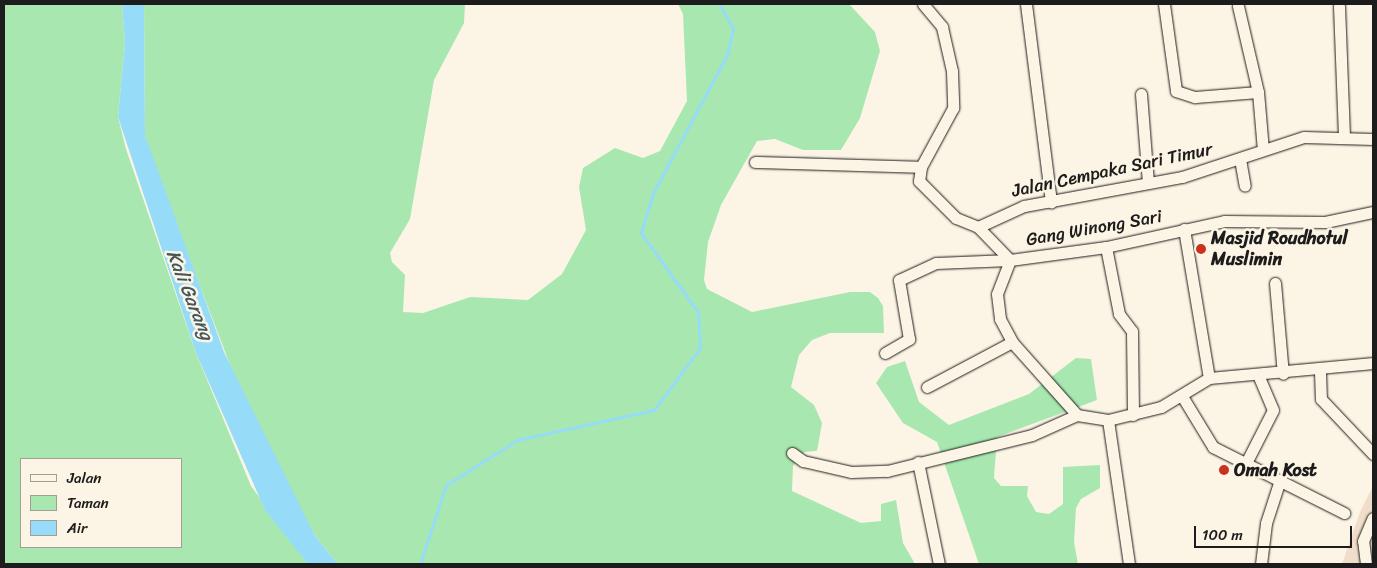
<!DOCTYPE html>
<html>
<head>
<meta charset="utf-8">
<style>
	body { margin:0 }
	#map { position:relative; width:1377px; height:568px; overflow:hidden; background:#fcf5e5; font-family:Sriracha,sans-serif }
	div>[style] { position:absolute }
	[style*='--x'] { left:calc(var(--x)*1px); top:calc(var(--y)*1px); width:calc(var(--w)*1px); rotate:calc(var(--a)*1deg) }
	.built>* { inset:0; background:#f1deca }
	.green>* { inset:0; background:#a8e8b0 }
	.water>* { inset:0; background:#96dcf8 }
	.stream>* { height:3px; margin:-1.5px; padding:0 1.5px; transform-origin:1.5px; border-radius:1.5px; background:#96dcf8 }
	.roads { filter:drop-shadow(0 0 1px #1c1c1c) drop-shadow(0 0 1px #1c1c1c) }
	.minor>* { height:11px; margin:-5.5px; padding:0 5.5px; transform-origin:5.5px; border-radius:5.5px; background:#fcf5e5 }
	.dots>* { width:14px; height:14px; translate:-50% -50%; box-sizing:border-box; border:2px solid #fcf5e5; border-radius:50% }
	span { translate:-50% -50%; white-space:nowrap; text-align:center; line-height:1.15; -webkit-text-stroke:5px #fcf5e5; paint-order:stroke }
	.street-label { font-size:18px; color:#1c1c1c }
	.poi-label { font-size:18px; color:#1c1c1c; font-weight:700 }
	.left { translate:0 -50%; text-align:left }
	.water-label { font-size:19px; color:#41565e; font-style:italic }
	.frame { position:absolute; inset:0; border:5px solid #1c1c1c; pointer-events:none }
	.legend { position:absolute; left:20px; top:458px; width:162px; height:90px; box-sizing:border-box; background:#fcf5e5; border:1px solid #a29e95; margin:0; padding:6px 9px; list-style:none; font-size:15px; color:#1c1c1c }
	.legend li { display:flex; align-items:center; gap:10px; height:25px }
	.legend b { width:25px; border:1px solid #a29e95 }
	.scale { position:absolute; left:1194px; top:526px; width:158px; height:22px; box-sizing:border-box; border:2px solid #1c1c1c; border-top:0; padding-left:6px; font-size:15px; line-height:18px; white-space:nowrap; color:#1c1c1c; -webkit-text-stroke:4px #fcf5e5; paint-order:stroke }
</style>
</head>
<body>
<div id="map">
	<div class="built">
		<i style="clip-path:polygon(1373px 486px,1373px 564px,1342px 564px,1360px 512px)"></i>
	</div>
	<div class="green">
		<i style="clip-path:polygon(evenodd,4px 4px,122px 4px,125px 43px,118px 117px,126px 149px,196px 353px,251px 486px,308px 564px,4px 564px,4px 4px,21px 459px,181px 459px,181px 547px,21px 547px,21px 459px)"></i>
		<i style="clip-path:polygon(144px 4px,465px 4px,464px 23px,434px 80px,410px 219px,390px 253px,392px 262px,405px 275px,403px 312px,423px 313px,470px 297px,528px 300px,562px 274px,586px 230px,579px 187px,583px 168px,615px 148px,643px 158px,660px 151px,687px 101px,683px 14px,678px 4px,849px 4px,875px 32px,880px 51px,860px 118px,841px 150px,803px 150px,775px 139px,757px 141px,721px 205px,708px 242px,704px 280px,707px 289px,752px 312px,850px 292px,870px 292px,878px 298px,883px 306px,884px 333px,830px 333px,812px 340px,799px 355px,791px 387px,814px 405px,822px 423px,817px 451px,804px 452px,793px 466px,792px 491px,861px 523px,881px 521px,881px 504px,896px 500px,903px 543px,915px 564px,338px 564px,315px 536px,243px 399px,160px 181px,145px 135px)"></i>
		<i style="clip-path:polygon(1076px 358px,1091px 359px,1097px 400px,997px 437px,994px 478px,1001px 486px,1028px 486px,1027px 496px,1036px 512px,1049px 514px,1063px 504px,1063px 467px,1100px 465px,1100px 488px,1081px 499px,1076px 508px,1074px 542px,1078px 564px,979px 564px,937px 442px,903px 423px,876px 383px,887px 367px,905px 361px,919px 402px,949px 425px,1029px 394px)"></i>
	</div>
	<div class="water">
		<i style="clip-path:polygon(122px 4px,144px 4px,145px 135px,224px 352px,315px 536px,338px 564px,308px 564px,265px 510px,196px 353px,118px 117px,125px 43px)"></i>
	</div>
	<div class="stream">
		<i style="--x:420;--y:564;--w:83;--a:-71.8"></i>
		<i style="--x:446;--y:485;--w:84;--a:-32.4"></i>
		<i style="--x:517;--y:440;--w:140;--a:-12.4"></i>
		<i style="--x:654;--y:410;--w:77;--a:-53.4"></i>
		<i style="--x:700;--y:348;--w:36;--a:-93"></i>
		<i style="--x:698;--y:312;--w:97;--a:-125.8"></i>
		<i style="--x:641;--y:233;--w:42;--a:-73.3"></i>
		<i style="--x:653;--y:193;--w:157;--a:-61.8"></i>
		<i style="--x:727;--y:55;--w:28;--a:-77"></i>
		<i style="--x:733;--y:28;--w:28;--a:-120"></i>
	</div>
	<div class="roads">
		<div class="minor">
			<i style="--x:923;--y:4;--w:30;--a:50"></i>
			<i style="--x:942;--y:27;--w:45;--a:77.2"></i>
			<i style="--x:952;--y:71;--w:37;--a:88"></i>
			<i style="--x:953;--y:108;--w:67;--a:118.5"></i>
			<i style="--x:921;--y:167;--w:14;--a:98"></i>
			<i style="--x:919;--y:181;--w:52;--a:45"></i>
			<i style="--x:956;--y:218;--w:24;--a:22"></i>
			<i style="--x:1026;--y:4;--w:200;--a:82.8"></i>
			<i style="--x:1164;--y:4;--w:88;--a:82.1"></i>
			<i style="--x:1176;--y:91;--w:20;--a:18"></i>
			<i style="--x:1195;--y:97;--w:63;--a:-4.5"></i>
			<i style="--x:1258;--y:92;--w:58;--a:85.1"></i>
			<i style="--x:1238;--y:6;--w:88;--a:76.9"></i>
			<i style="--x:1339;--y:6;--w:130;--a:87.8"></i>
			<i style="--x:1141;--y:94;--w:89;--a:85.5"></i>
			<i style="--x:1240;--y:159;--w:27;--a:80"></i>
			<i style="--x:755;--y:162;--w:166;--a:1.7"></i>
			<i style="--x:978;--y:227;--w:46;--a:45.9"></i>
			<i style="--x:1010;--y:260;--w:36;--a:111"></i>
			<i style="--x:997;--y:294;--w:25;--a:83"></i>
			<i style="--x:1000;--y:319;--w:26;--a:62"></i>
			<i style="--x:1012;--y:342;--w:98;--a:48.3"></i>
			<i style="--x:1077;--y:415;--w:31;--a:9"></i>
			<i style="--x:1108;--y:420;--w:55;--a:-13.8"></i>
			<i style="--x:1161;--y:407;--w:56;--a:-31.1"></i>
			<i style="--x:1209;--y:378;--w:165;--a:-5.2"></i>
			<i style="--x:978;--y:227;--w:51;--a:-24.5"></i>
			<i style="--x:1024;--y:206;--w:161;--a:-10.4"></i>
			<i style="--x:1182;--y:177;--w:128;--a:-18.2"></i>
			<i style="--x:1304;--y:137;--w:69;--a:1.7"></i>
			<i style="--x:1184;--y:229;--w:151;--a:80.5"></i>
			<i style="--x:1106;--y:247;--w:68;--a:79"></i>
			<i style="--x:1119;--y:314;--w:21;--a:53"></i>
			<i style="--x:1132;--y:331;--w:84;--a:89.3"></i>
			<i style="--x:1275;--y:283;--w:91;--a:85"></i>
			<i style="--x:885;--y:353;--w:28;--a:-30"></i>
			<i style="--x:909;--y:339;--w:60;--a:-99.6"></i>
			<i style="--x:899;--y:280;--w:41;--a:-24.7"></i>
			<i style="--x:936;--y:263;--w:74;--a:-2.3"></i>
			<i style="--x:1010;--y:260;--w:97;--a:-7.7"></i>
			<i style="--x:1106;--y:247;--w:121;--a:-12.4"></i>
			<i style="--x:1224;--y:221;--w:101;--a:0.6"></i>
			<i style="--x:1325;--y:222;--w:49;--a:-11.8"></i>
			<i style="--x:1320;--y:372;--w:27;--a:88"></i>
			<i style="--x:1321;--y:399;--w:76;--a:46.6"></i>
			<i style="--x:927;--y:387;--w:96;--a:-27.9"></i>
			<i style="--x:1182;--y:396;--w:60;--a:58.7"></i>
			<i style="--x:1213;--y:447;--w:147;--a:26.7"></i>
			<i style="--x:1108;--y:420;--w:146;--a:81.7"></i>
			<i style="--x:792;--y:453;--w:14;--a:36"></i>
			<i style="--x:803;--y:461;--w:49;--a:12.9"></i>
			<i style="--x:851;--y:472;--w:36;--a:-2"></i>
			<i style="--x:887;--y:471;--w:149;--a:-13.9"></i>
			<i style="--x:1032;--y:435;--w:49;--a:-24"></i>
			<i style="--x:918;--y:462;--w:104;--a:78.4"></i>
			<i style="--x:1246;--y:463;--w:59;--a:-63"></i>
			<i style="--x:1273;--y:410;--w:39;--a:-113"></i>
			<i style="--x:1261;--y:564;--w:41;--a:-83"></i>
			<i style="--x:1266;--y:523;--w:45;--a:-72"></i>
			<i style="--x:1366;--y:564;--w:23;--a:-97"></i>
			<i style="--x:1363;--y:541;--w:25;--a:-67"></i>
		</div>
	</div>
	<div class="dots">
		<i style="left:1201px;top:249px;background:#c8321e"></i>
		<i style="left:1224px;top:470px;background:#c8321e"></i>
	</div>
	<div class="street-label">
		<span style="left:1112px;top:170px;rotate:-12deg">Jalan Cempaka Sari Timur</span>
		<span style="left:1094px;top:228px;rotate:-10deg">Gang Winong Sari</span>
	</div>
	<div class="poi-label">
		<span class="left" style="left:1211px;top:249px">Masjid Roudhotul<br>Muslimin</span>
		<span class="left" style="left:1234px;top:470px">Omah Kost</span>
	</div>
	<div class="water-label">
		<span style="left:190px;top:295px;rotate:68deg">Kali Garang</span>
	</div>
	<div class="frame"></div>
	<ul class="legend">
	<li><b style="height:6px;background:#fcf5e5"></b>Jalan</li>
	<li><b style="height:14px;background:#a8e8b0"></b>Taman</li>
	<li><b style="height:14px;background:#96dcf8"></b>Air</li>
	</ul>
	<div class="scale">100 m</div>
</div>
</body>
</html>
